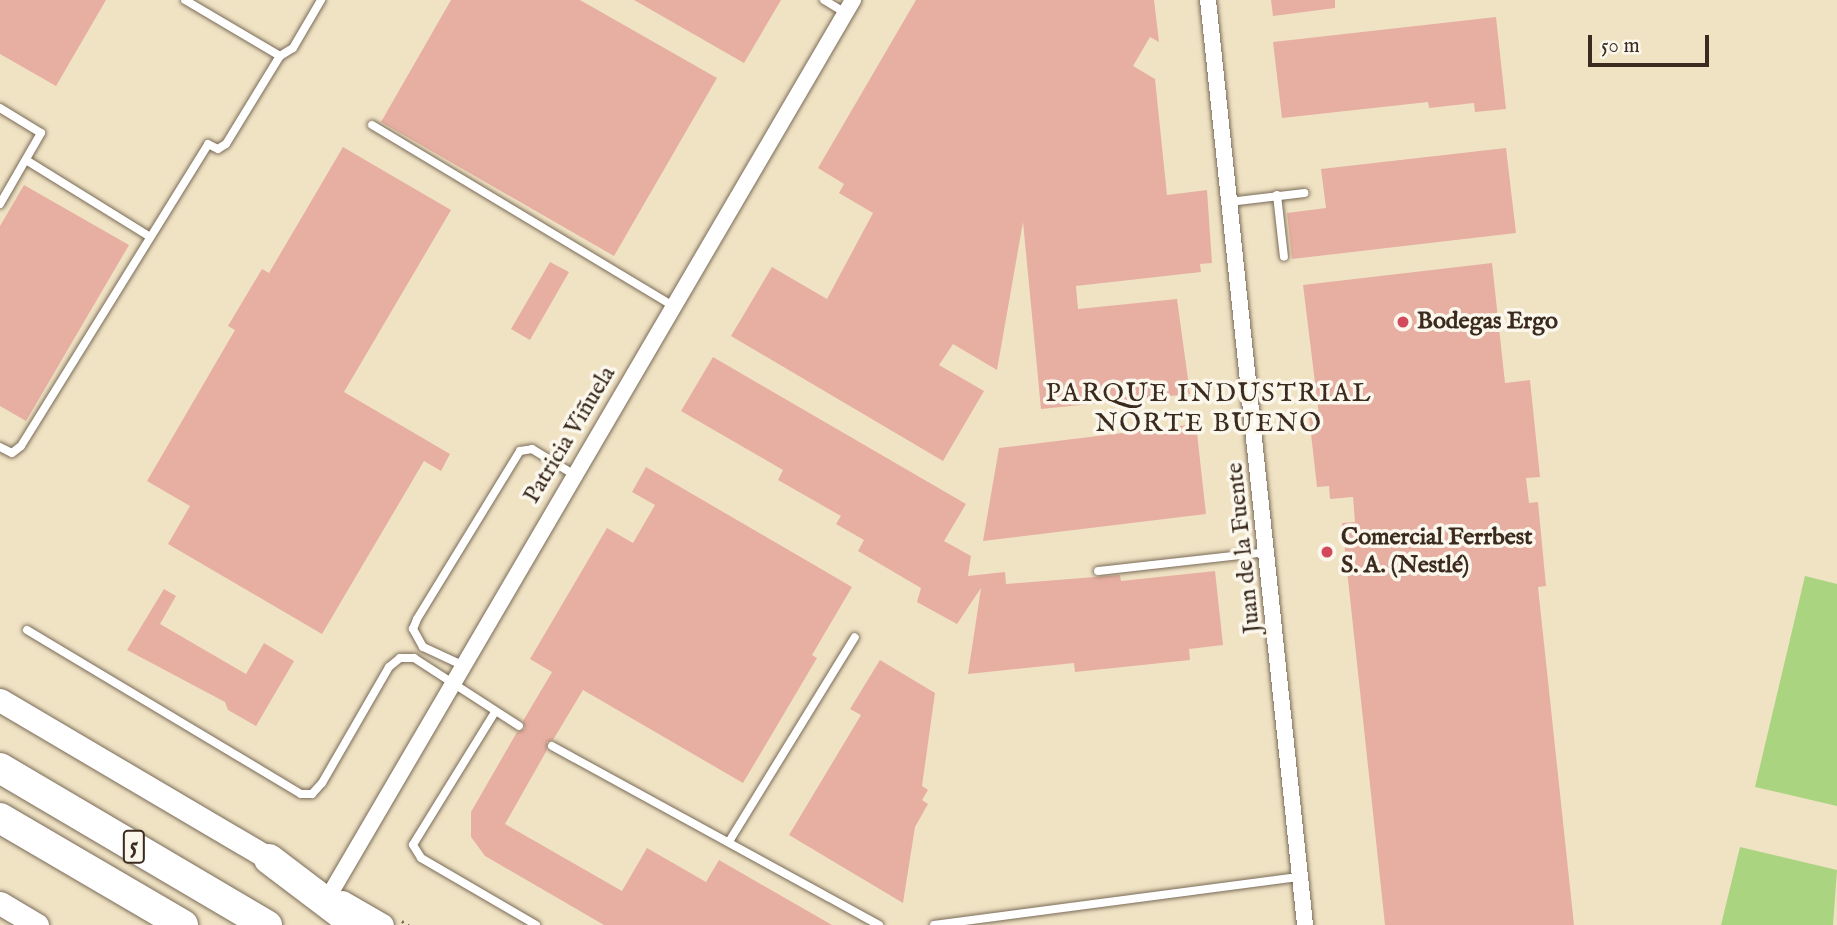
<!DOCTYPE html>
<html>
<head>
<meta charset="utf-8">
<style>
	body { margin:0 }
	#map { position:relative; width:1837px; height:925px; overflow:hidden; background:#f0e3c4; font-family:"IM FELL English",serif }
	div>[style] { position:absolute }
	[style*='--x'] { left:calc(var(--x)*1px); top:calc(var(--y)*1px); width:calc(var(--w)*1px); rotate:calc(var(--a)*1deg) }
	.green>* { inset:0; background:#aad480 }
	.building>* { inset:0; background:#e7afa2 }
	.path>* { height:2.5px; margin-top:-1.25px; transform-origin:0; background:repeating-linear-gradient(90deg,#7a6b58 0 2px,transparent 0 7px) }
	.roads { filter:drop-shadow(0 0 2px #7a6b58) drop-shadow(0 0 2px #7a6b58) }
	.lane>* { height:8px; margin:-4px; padding:0 4px; transform-origin:4px; border-radius:4px; background:#fff }
	.street>* { height:16px; margin:-8px; padding:0 8px; transform-origin:8px; border-radius:8px; background:#fff }
	.secondary>* { height:23px; margin:-11.5px; padding:0 11.5px; transform-origin:11.5px; border-radius:11.5px; background:#fff }
	.highway>* { height:30px; margin:-15px; padding:0 15px; transform-origin:15px; border-radius:15px; background:#fff }
	.dots>* { width:19px; height:19px; translate:-50% -50%; box-sizing:border-box; border:4px solid #fbf7ec; border-radius:50% }
	span { translate:-50% -50%; white-space:nowrap; text-align:center; line-height:1.15; -webkit-text-stroke:7px #fbf7ec; paint-order:stroke }
	.shield-label span { padding:2px 5px; background:#fbf7ec; border:2px solid; border-radius:5px; -webkit-text-stroke-width:0 }
	.shield-label { font-size:23px; color:#3b2a1e; font-weight:700 }
	.poi-label { font-size:24px; color:#3b2a1e; font-weight:700 }
	.left { translate:0 -50%; text-align:left }
	.street-label { font-size:24px; color:#3b2a1e }
	.neighbourhood-label { font-size:26px; color:#3b2a1e; letter-spacing:2px }
	.scale { position:absolute; left:1588px; top:35px; width:121px; height:32px; box-sizing:border-box; border:4px solid #3b2a1e; border-top:0; padding-left:9px; font-size:21px; line-height:24px; white-space:nowrap; color:#3b2a1e; -webkit-text-stroke:5px #fbf7ec; paint-order:stroke }
</style>
</head>
<body>
<div id="map">
	<div class="green">
		<i style="clip-path:polygon(1805px 576px,1837px 584px,1837px 806px,1755px 787px)"></i>
		<i style="clip-path:polygon(1740px 847px,1837px 870px,1833px 925px,1721px 925px)"></i>
	</div>
	<div class="building">
		<i style="clip-path:polygon(0 0,106px 0,56px 86px,0 54px)"></i>
		<i style="clip-path:polygon(451px 0,580px 0,717px 78px,614px 256px,381px 122px)"></i>
		<i style="clip-path:polygon(634px 0,781px 0,744px 63px)"></i>
		<i style="clip-path:polygon(916px 0,1154px 0,1159px 42px,1150px 37px,1133px 66px,1155px 79px,1167px 195px,1207px 190px,1212px 263px,1200px 264px,1201px 272px,1076px 286px,1078px 309px,1177px 299px,1190px 394px,1041px 409px,1023px 222px,997px 370px,953px 344px,939px 365px,984px 391px,943px 461px,731px 336px,772px 267px,827px 299px,873px 213px,839px 193px,844px 184px,818px 168px)"></i>
		<i style="clip-path:polygon(1271px 0,1335px 0,1335px 8px,1273px 16px)"></i>
		<i style="clip-path:polygon(1496px 17px,1506px 109px,1475px 112px,1474px 103px,1429px 108px,1428px 102px,1282px 118px,1273px 42px)"></i>
		<i style="clip-path:polygon(343px 147px,451px 210px,344px 392px,450px 454px,441px 471px,424px 461px,322px 634px,168px 544px,190px 506px,147px 481px,235px 330px,228px 326px,262px 269px,269px 273px)"></i>
		<i style="clip-path:polygon(1506px 148px,1516px 233px,1292px 259px,1287px 213px,1326px 208px,1321px 169px)"></i>
		<i style="clip-path:polygon(24px 185px,129px 245px,26px 421px,0 406px,0 226px)"></i>
		<i style="clip-path:polygon(550px 262px,569px 272px,530px 340px,511px 329px)"></i>
		<i style="clip-path:polygon(1492px 263px,1505px 383px,1530px 380px,1540px 477px,1526px 478px,1529px 503px,1538px 502px,1546px 586px,1538px 587px,1574px 925px,1385px 925px,1342px 523px,1355px 522px,1353px 497px,1330px 499px,1329px 486px,1317px 487px,1309px 416px,1319px 415px,1303px 285px)"></i>
		<i style="clip-path:polygon(713px 357px,966px 504px,944px 541px,971px 556px,968px 576px,1005px 572px,1006px 584px,1120px 575px,1121px 581px,1215px 571px,1223px 645px,1189px 649px,1190px 660px,1075px 672px,1074px 663px,968px 674px,981px 588px,957px 624px,917px 602px,921px 588px,858px 551px,864px 540px,836px 524px,841px 516px,778px 480px,783px 470px,681px 411px)"></i>
		<i style="clip-path:polygon(1196px 424px,1206px 514px,983px 541px,999px 448px)"></i>
		<i style="clip-path:polygon(646px 467px,852px 587px,812px 655px,817px 658px,743px 783px,583px 690px,553px 740px,547px 742px,547px 750px,505px 824px,622px 891px,647px 848px,706px 882px,719px 860px,832px 925px,604px 925px,485px 856px,471px 837px,471px 812px,517px 732px,525px 729px,523px 721px,552px 672px,530px 659px,607px 528px,633px 543px,655px 505px,632px 492px)"></i>
		<i style="clip-path:polygon(164px 589px,176px 596px,160px 624px,246px 674px,264px 643px,294px 661px,256px 726px,228px 710px,225px 702px,127px 650px)"></i>
		<i style="clip-path:polygon(880px 660px,935px 693px,922px 786px,928px 790px,922px 800px,928px 804px,915px 827px,903px 903px,789px 835px,861px 715px,850px 709px)"></i>
	</div>
	<div class="path">
		<i style="--x:402;--y:921;--w:8;--a:30"></i>
	</div>
	<div class="roads">
		<div class="lane">
			<i style="--x:824;--y:0;--w:26;--a:31"></i>
			<i style="--x:280;--y:56;--w:15;--a:-32"></i>
			<i style="--x:293;--y:48;--w:56;--a:-59.7"></i>
			<i style="--x:0;--y:108;--w:48;--a:31.4"></i>
			<i style="--x:41;--y:133;--w:82;--a:120"></i>
			<i style="--x:372;--y:125;--w:351;--a:31"></i>
			<i style="--x:26;--y:160;--w:146;--a:31.8"></i>
			<i style="--x:1277;--y:195;--w:62;--a:83.6"></i>
			<i style="--x:1229;--y:202;--w:76;--a:-6.8"></i>
			<i style="--x:0;--y:447;--w:13;--a:27"></i>
			<i style="--x:12;--y:453;--w:11;--a:-38"></i>
			<i style="--x:21;--y:446;--w:355;--a:-58.2"></i>
			<i style="--x:208;--y:144;--w:11;--a:27"></i>
			<i style="--x:218;--y:149;--w:9;--a:-32"></i>
			<i style="--x:226;--y:144;--w:103;--a:-58.5"></i>
			<i style="--x:280;--y:56;--w:110;--a:-149.5"></i>
			<i style="--x:1098;--y:571;--w:170;--a:-6.4"></i>
			<i style="--x:27;--y:630;--w:319;--a:30.9"></i>
			<i style="--x:301;--y:794;--w:11;--a:0"></i>
			<i style="--x:312;--y:794;--w:15;--a:-48"></i>
			<i style="--x:322;--y:783;--w:134;--a:-60"></i>
			<i style="--x:389;--y:667;--w:14;--a:-39"></i>
			<i style="--x:400;--y:658;--w:14;--a:0"></i>
			<i style="--x:414;--y:658;--w:125;--a:32.9"></i>
			<i style="--x:462;--y:665;--w:43;--a:-155.2"></i>
			<i style="--x:423;--y:647;--w:21;--a:-119"></i>
			<i style="--x:413;--y:629;--w:11;--a:-68"></i>
			<i style="--x:417;--y:619;--w:197;--a:-58.5"></i>
			<i style="--x:520;--y:451;--w:12;--a:-9"></i>
			<i style="--x:532;--y:449;--w:48;--a:31.4"></i>
			<i style="--x:495;--y:712;--w:156;--a:121.7"></i>
			<i style="--x:413;--y:845;--w:15;--a:58"></i>
			<i style="--x:421;--y:858;--w:133;--a:30.2"></i>
			<i style="--x:552;--y:746;--w:373;--a:28.7"></i>
			<i style="--x:730;--y:840;--w:238;--a:-58.4"></i>
			<i style="--x:934;--y:925;--w:369;--a:-7.5"></i>
		</div>
		<div class="street">
			<i style="--x:1208;--y:0;--w:930;--a:84.01"></i>
			<i style="--x:330;--y:894;--w:1036;--a:-59.67"></i>
		</div>
		<div class="secondary">
			<i style="--x:0;--y:700;--w:329;--a:30.5"></i>
			<i style="--x:342;--y:902;--w:46;--a:29.9"></i>
			<i style="--x:0;--y:903;--w:43;--a:30.7"></i>
		</div>
		<div class="highway">
			<i style="--x:0;--y:768;--w:310;--a:30.5"></i>
			<i style="--x:0;--y:818;--w:212;--a:30.3"></i>
			<i style="--x:269;--y:859;--w:109;--a:37.2"></i>
		</div>
	</div>
	<div class="dots">
		<i style="left:1403px;top:322px;background:#d1495b"></i>
		<i style="left:1327px;top:552px;background:#d1495b"></i>
	</div>
	<div class="shield-label">
		<span style="left:134px;top:847px">5</span>
	</div>
	<div class="poi-label">
		<span class="left" style="left:1417px;top:322px">Bodegas Ergo</span>
		<span class="left" style="left:1341px;top:552px">Comercial Ferrbest<br>S. A. (Nestlé)</span>
	</div>
	<div class="street-label">
		<span style="left:570px;top:435px;rotate:-59deg">Patricia Viñuela</span>
		<span style="left:1244px;top:548px;rotate:-96deg">Juan de la Fuente</span>
	</div>
	<div class="neighbourhood-label">
		<span style="left:1209px;top:409px">PARQUE INDUSTRIAL<br>NORTE BUENO</span>
	</div>
	<div class="scale">50 m</div>
</div>
</body>
</html>
